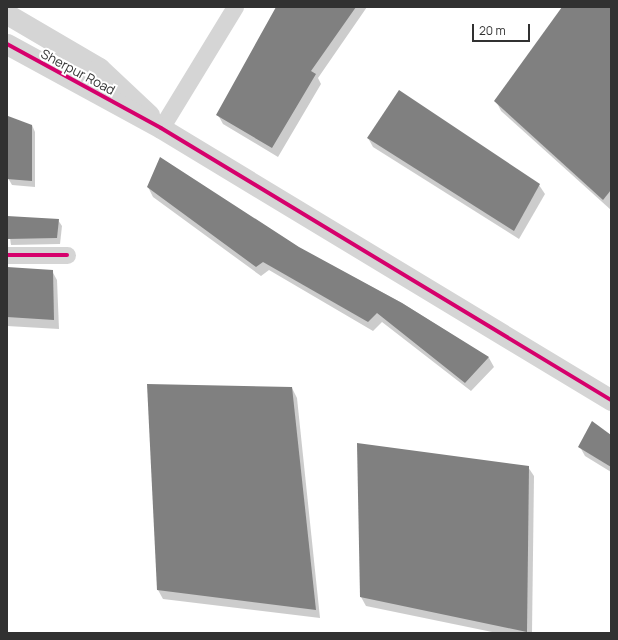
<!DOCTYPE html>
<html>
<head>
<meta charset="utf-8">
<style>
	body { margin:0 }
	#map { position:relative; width:618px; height:640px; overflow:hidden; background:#fff; font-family:Manrope,sans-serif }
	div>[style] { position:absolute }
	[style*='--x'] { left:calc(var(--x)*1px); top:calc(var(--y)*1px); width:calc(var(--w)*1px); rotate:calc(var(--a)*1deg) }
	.shadow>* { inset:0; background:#0003 }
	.building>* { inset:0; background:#808080 }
	.minor>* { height:17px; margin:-8.5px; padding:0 8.5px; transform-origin:8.5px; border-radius:8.5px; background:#d5d5d5 }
	.tertiary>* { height:21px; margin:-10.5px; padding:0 10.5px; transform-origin:10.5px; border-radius:10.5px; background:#d5d5d5 }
	.cycleway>* { height:4px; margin:-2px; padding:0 2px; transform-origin:2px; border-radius:2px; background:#d6006c }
	span { translate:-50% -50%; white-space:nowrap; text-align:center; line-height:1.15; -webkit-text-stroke:4px #fff; paint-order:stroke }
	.street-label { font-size:13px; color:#313131 }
	.frame { position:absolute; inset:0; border:8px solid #313131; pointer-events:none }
	.scale { position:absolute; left:472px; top:24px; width:58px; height:18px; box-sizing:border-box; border:2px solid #313131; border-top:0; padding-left:5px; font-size:12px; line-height:14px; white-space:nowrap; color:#313131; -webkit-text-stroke:3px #fff; paint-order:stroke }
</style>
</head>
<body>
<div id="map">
	<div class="shadow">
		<i style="clip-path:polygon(277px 7px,367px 7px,318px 78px,321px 84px,278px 157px,223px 124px,218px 115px)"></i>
		<i style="clip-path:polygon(563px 7px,611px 7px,611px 210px,501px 111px,496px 101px)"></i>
		<i style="clip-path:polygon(32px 125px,35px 132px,35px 187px,12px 185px,8px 178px)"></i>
		<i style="clip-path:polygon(368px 138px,539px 185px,545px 194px,519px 239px,373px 147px)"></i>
		<i style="clip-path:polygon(148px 187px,299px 248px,402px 303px,489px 358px,494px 367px,471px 391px,382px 322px,373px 331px,269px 270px,261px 276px,153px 197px)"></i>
		<i style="clip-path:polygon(7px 217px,58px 220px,62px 226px,60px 244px,11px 245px)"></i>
		<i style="clip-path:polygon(7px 268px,52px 271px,57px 280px,59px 329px,7px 326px)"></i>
		<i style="clip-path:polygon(292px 388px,297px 398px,320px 618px,163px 599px,158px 590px)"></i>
		<i style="clip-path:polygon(611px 436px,611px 472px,585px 456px,580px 447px)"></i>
		<i style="clip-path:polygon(528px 467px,534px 476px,532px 633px,497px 633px,366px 606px,361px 597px)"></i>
	</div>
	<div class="building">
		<i style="clip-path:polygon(276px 7px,356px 7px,311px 71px,316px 74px,272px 148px,216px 115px)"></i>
		<i style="clip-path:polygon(562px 7px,611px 7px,611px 190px,603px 200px,494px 101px)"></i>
		<i style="clip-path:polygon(399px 90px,540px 184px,514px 231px,367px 138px)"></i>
		<i style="clip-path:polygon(8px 116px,32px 125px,32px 181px,7px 179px)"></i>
		<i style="clip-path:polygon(160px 157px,299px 247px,402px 303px,489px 357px,465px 383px,377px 313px,368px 322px,263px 262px,256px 267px,147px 187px)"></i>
		<i style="clip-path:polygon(7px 216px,59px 219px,57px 238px,7px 239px)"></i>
		<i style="clip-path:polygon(7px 267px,53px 270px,54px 320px,7px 317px)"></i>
		<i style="clip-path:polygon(147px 384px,292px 387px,316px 610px,157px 590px)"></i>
		<i style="clip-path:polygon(592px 421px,611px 435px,611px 467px,578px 447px)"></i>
		<i style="clip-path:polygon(357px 443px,529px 466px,527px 632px,360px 597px)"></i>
	</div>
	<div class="minor">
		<i style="--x:161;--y:128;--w:142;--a:-58.6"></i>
		<i style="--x:7;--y:255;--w:60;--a:0"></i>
	</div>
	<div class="tertiary">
		<i style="--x:7;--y:14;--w:107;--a:30.4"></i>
		<i style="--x:99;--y:68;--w:69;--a:43.2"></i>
		<i style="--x:7;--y:44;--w:175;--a:28.6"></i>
		<i style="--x:161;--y:128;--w:526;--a:31.15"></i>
	</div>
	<div class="cycleway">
		<i style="--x:7;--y:44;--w:175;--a:28.6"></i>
		<i style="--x:161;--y:128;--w:526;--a:31.15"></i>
		<i style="--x:7;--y:255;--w:60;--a:0"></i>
	</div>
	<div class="street-label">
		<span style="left:78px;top:72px;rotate:28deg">Sherpur Road</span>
	</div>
	<div class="frame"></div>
	<div class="scale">20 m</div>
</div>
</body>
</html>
